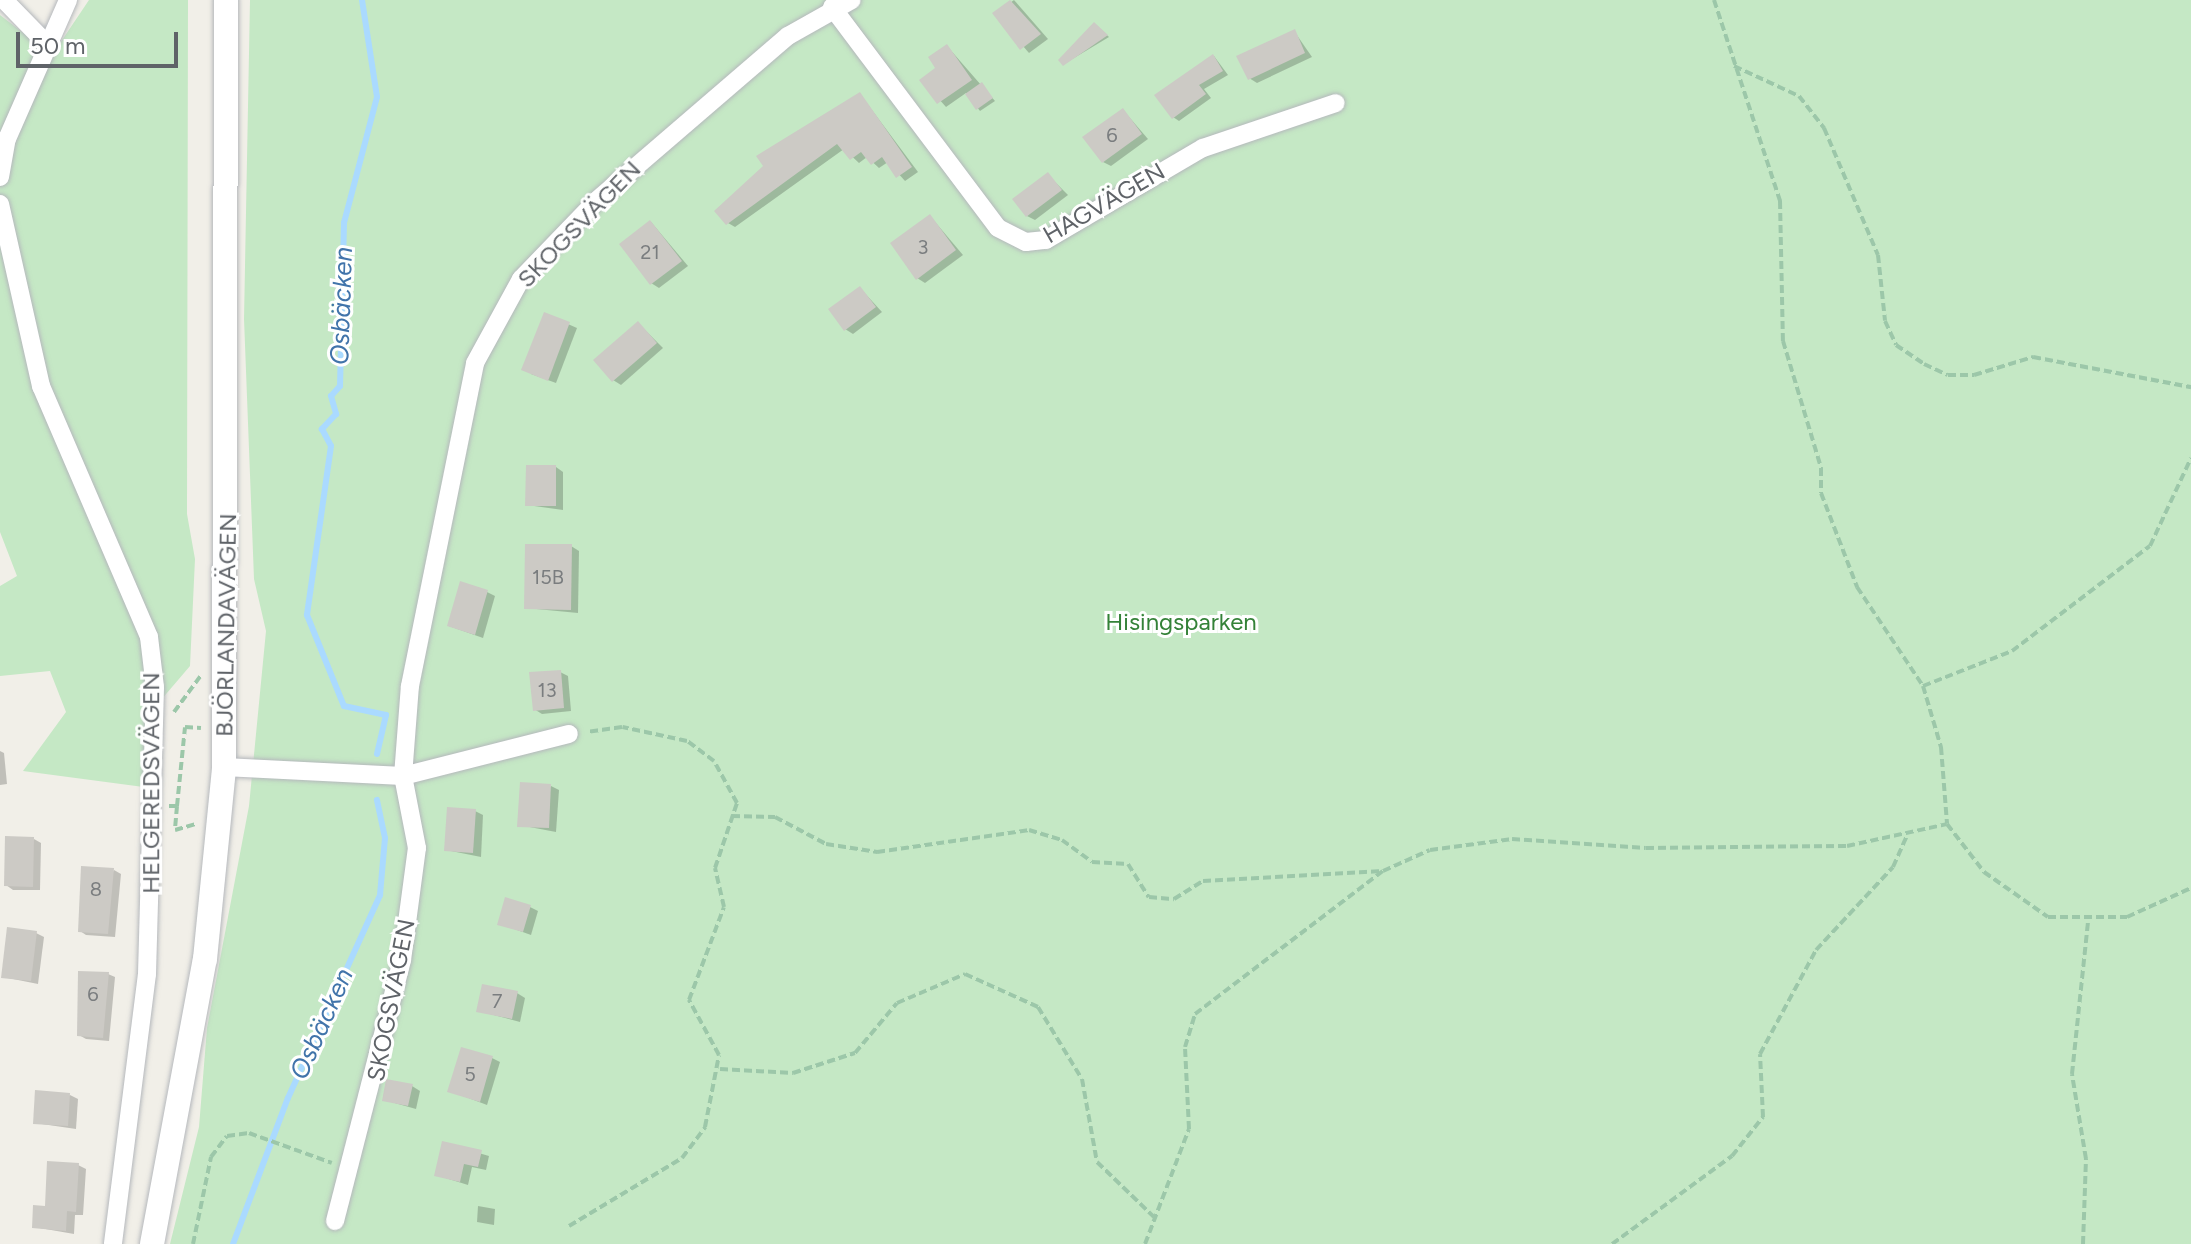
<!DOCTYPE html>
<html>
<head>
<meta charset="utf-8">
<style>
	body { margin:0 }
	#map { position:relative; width:2191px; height:1244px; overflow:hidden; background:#f1efe8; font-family:Figtree,sans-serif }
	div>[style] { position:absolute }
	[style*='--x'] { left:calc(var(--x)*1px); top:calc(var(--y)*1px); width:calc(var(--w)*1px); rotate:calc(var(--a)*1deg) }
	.green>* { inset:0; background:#c5e8c5 }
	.shadow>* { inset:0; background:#0003 }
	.stream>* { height:6px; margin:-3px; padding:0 3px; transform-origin:3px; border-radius:3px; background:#aadaff }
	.building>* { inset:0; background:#cccac5 }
	.path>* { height:4px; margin-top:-2px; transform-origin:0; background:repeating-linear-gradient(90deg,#9cc7a9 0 8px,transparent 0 12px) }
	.roads { filter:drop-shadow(0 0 2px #b5b8bc) drop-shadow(0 0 2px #b5b8bc) }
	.minor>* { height:18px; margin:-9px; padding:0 9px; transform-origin:9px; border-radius:9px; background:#fff }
	.tertiary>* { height:24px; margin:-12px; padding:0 12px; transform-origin:12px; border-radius:12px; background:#fff }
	span { translate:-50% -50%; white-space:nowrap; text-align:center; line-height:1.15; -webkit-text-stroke:6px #fff; paint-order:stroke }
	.number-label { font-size:20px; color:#7a7d7f }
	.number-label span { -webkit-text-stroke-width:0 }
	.street-label { font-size:24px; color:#5f6368 }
	.park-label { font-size:24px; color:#348238 }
	.water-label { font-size:26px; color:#4174aa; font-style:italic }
	.scale { position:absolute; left:16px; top:32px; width:162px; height:36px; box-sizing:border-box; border:4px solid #5f6368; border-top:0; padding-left:10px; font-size:24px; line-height:28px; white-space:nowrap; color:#5f6368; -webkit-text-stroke:6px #fff; paint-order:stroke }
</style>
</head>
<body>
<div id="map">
	<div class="green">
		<i style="clip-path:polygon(89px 0,188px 0,187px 514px,195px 559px,190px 666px,149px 714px,151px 788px,23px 771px,66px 712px,50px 671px,0 676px,0 586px,17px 576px,0 532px,0 15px,52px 55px)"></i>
		<i style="clip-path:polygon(250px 0,2191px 0,2191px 1244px,170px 1244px,199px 1127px,207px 1028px,249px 806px,266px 631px,254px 579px,244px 319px)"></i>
	</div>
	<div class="shadow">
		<i style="clip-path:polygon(1014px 0,1048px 39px,1029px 53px,995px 14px)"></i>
		<i style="clip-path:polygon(1097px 26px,1109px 37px,1064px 64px)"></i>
		<i style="clip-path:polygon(1294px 31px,1312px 57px,1257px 83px,1249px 78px)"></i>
		<i style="clip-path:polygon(947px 46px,995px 101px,980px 111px,966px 93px,946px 107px,922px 80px,938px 69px)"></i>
		<i style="clip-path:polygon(1214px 56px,1228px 75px,1204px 89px,1211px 98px,1179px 121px,1173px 117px)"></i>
		<i style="clip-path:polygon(860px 94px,918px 172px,905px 181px,888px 162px,879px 168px,867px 157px,859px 163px,844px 149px,735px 227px,728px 223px)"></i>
		<i style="clip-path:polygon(1123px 110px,1148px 139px,1111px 166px,1103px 162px)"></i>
		<i style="clip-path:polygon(1048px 175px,1068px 195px,1035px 220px,1027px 216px)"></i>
		<i style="clip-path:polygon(930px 216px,963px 255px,925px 283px,917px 278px)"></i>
		<i style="clip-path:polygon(651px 222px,688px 266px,659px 288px,651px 283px)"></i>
		<i style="clip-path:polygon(860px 288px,882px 312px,853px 334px,845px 329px)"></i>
		<i style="clip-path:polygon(545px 314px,577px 328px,556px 383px,531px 374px)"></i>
		<i style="clip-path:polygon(638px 323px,663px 348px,621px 385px,613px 380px)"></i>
		<i style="clip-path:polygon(556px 467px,563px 472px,563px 510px,527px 505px)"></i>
		<i style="clip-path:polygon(571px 546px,579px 551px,578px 613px,526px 608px)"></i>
		<i style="clip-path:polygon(487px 592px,495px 596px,483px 638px,449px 626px)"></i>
		<i style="clip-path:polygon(560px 672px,568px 676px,571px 711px,542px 714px,534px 709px)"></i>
		<i style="clip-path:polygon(0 751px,4px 753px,7px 784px,0 785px)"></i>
		<i style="clip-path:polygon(551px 786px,559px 790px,556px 832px,519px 825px)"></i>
		<i style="clip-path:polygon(475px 811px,483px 815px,481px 857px,446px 850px)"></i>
		<i style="clip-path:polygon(34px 839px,41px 843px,40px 890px,13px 890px,6px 885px)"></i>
		<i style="clip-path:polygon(114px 870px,121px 874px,115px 937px,86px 935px,80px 931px)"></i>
		<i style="clip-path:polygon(530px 907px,538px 911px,531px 935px,500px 924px)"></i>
		<i style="clip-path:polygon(36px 933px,44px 937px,38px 984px,3px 977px)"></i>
		<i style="clip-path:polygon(108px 974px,115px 977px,109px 1041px,86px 1039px,79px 1035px)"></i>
		<i style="clip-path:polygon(517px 993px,525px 998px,520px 1022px,479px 1011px)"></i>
		<i style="clip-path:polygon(492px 1058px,500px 1062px,487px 1105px,450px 1091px)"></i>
		<i style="clip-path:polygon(412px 1086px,420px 1091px,416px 1109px,384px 1100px)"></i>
		<i style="clip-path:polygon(70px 1095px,78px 1099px,76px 1129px,35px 1123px)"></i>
		<i style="clip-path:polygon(444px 1143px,489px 1156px,486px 1170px,472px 1167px,468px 1185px,436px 1175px)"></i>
		<i style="clip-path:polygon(78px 1165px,86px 1169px,83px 1215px,75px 1215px,74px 1234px,34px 1227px)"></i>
		<i style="clip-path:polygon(478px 1206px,495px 1209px,494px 1225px,477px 1222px)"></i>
	</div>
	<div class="stream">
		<i style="--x:362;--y:0;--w:98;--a:81.2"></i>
		<i style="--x:377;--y:97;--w:130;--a:104.7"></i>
		<i style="--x:344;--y:223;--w:163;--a:91.4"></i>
		<i style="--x:340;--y:386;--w:13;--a:132"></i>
		<i style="--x:331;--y:396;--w:19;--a:74"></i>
		<i style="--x:336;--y:414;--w:21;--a:133"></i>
		<i style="--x:322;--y:429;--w:19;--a:62"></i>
		<i style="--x:331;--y:446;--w:171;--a:98.1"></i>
		<i style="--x:307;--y:615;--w:98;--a:67.9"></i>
		<i style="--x:344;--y:706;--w:43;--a:12.1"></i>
		<i style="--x:386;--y:715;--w:40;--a:103"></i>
		<i style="--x:233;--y:1244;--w:156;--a:-69.4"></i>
		<i style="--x:288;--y:1098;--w:223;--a:-65.6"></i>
		<i style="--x:380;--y:895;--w:57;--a:-85"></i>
		<i style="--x:385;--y:838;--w:39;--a:-102"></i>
	</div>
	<div class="building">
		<i style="clip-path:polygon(1010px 0,1041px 34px,1020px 50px,992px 13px)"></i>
		<i style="clip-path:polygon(1094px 22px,1108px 35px,1063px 66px,1058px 60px)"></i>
		<i style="clip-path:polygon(1295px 29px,1305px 53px,1248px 80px,1236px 56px)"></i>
		<i style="clip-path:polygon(947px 44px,972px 80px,937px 104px,919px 80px,935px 68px,928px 57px)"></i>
		<i style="clip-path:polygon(1213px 54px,1223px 71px,1199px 85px,1206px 94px,1172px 119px,1154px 95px)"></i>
		<i style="clip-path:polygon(982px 82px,993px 98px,976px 110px,965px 94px)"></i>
		<i style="clip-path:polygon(860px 92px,912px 167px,896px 178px,882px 157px,871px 165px,861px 152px,850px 160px,837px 144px,726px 225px,714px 211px,763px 166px,756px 156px)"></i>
		<i style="clip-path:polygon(1123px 108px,1142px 134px,1102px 163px,1082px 137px)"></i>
		<i style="clip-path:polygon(1048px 172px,1062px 190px,1026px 217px,1012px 199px)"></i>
		<i style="clip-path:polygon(930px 214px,956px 250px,916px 280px,890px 243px)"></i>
		<i style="clip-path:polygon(650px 220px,682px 261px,650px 285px,619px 244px)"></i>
		<i style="clip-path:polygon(860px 286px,876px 307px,844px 331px,828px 309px)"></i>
		<i style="clip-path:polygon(544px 312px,570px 322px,548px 381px,521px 370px)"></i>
		<i style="clip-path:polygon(638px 321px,657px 343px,612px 382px,593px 360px)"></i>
		<i style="clip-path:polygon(526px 465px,556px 465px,556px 506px,525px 506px)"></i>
		<i style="clip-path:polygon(525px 544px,572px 544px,571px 610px,524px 609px)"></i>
		<i style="clip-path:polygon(460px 581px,488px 590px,475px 635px,447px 626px)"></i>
		<i style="clip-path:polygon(561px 670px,564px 708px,533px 711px,529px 672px)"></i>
		<i style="clip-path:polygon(520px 782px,551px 784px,549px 828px,517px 827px)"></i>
		<i style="clip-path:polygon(447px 807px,476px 809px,473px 853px,444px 851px)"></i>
		<i style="clip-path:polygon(5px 836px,34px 837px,33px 887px,4px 886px)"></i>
		<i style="clip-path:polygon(81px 866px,114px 868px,108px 934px,78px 932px)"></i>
		<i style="clip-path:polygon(505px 897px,531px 905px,523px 932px,497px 925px)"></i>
		<i style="clip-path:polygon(7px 927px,37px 931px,31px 981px,1px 978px)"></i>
		<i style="clip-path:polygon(78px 971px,109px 972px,103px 1038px,77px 1036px)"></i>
		<i style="clip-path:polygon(482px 984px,518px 991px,512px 1019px,476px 1012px)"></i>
		<i style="clip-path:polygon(461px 1047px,493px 1056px,480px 1102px,447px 1092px)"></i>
		<i style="clip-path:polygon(386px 1079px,413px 1084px,408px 1106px,382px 1101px)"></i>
		<i style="clip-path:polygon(35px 1090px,70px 1093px,68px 1126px,33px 1124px)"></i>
		<i style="clip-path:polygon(442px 1141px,482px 1150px,478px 1167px,464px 1164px,460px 1182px,434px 1176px)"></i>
		<i style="clip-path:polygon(47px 1161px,79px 1163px,76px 1212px,67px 1211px,66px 1231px,32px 1228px,33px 1205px,45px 1206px)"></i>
	</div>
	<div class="path">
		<i style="--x:1714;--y:0;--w:212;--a:71.8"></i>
		<i style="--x:1780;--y:201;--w:140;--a:88.8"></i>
		<i style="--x:1783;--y:341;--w:133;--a:73.3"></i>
		<i style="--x:1821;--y:468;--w:25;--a:90"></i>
		<i style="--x:1821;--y:493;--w:101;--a:69"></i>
		<i style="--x:1857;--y:587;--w:119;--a:56.3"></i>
		<i style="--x:1923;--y:686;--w:64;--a:73.6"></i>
		<i style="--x:1941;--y:747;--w:77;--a:85.5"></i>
		<i style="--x:1947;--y:824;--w:61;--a:52.4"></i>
		<i style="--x:1984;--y:872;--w:78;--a:35.1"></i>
		<i style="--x:2048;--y:917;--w:79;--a:0"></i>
		<i style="--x:2127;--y:917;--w:70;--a:-24.4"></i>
		<i style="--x:1734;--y:66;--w:72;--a:24.8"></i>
		<i style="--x:1799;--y:96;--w:41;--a:52"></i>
		<i style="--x:1824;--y:128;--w:138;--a:67"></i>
		<i style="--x:1878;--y:255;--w:66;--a:83.9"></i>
		<i style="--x:1885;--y:321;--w:26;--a:65"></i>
		<i style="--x:1896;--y:345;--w:34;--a:34"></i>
		<i style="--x:1924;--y:364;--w:26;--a:25"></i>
		<i style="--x:1948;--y:375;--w:26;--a:0"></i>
		<i style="--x:1974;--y:375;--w:62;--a:-17"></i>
		<i style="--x:2033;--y:357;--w:161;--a:10.8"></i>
		<i style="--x:1923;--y:686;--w:96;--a:-21.5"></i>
		<i style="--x:2012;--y:651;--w:173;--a:-37.3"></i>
		<i style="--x:2150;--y:546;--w:97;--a:-65"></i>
		<i style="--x:174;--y:712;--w:47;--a:-53.6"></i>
		<i style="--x:169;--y:806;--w:8;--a:0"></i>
		<i style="--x:177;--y:806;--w:79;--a:-84.2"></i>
		<i style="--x:185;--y:727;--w:16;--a:4"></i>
		<i style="--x:177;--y:806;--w:24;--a:95"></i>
		<i style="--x:175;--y:830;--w:22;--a:-16"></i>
		<i style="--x:732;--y:816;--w:43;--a:1.3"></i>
		<i style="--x:775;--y:817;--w:58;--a:27.9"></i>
		<i style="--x:826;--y:844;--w:52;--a:8.9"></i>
		<i style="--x:877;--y:852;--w:154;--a:-8.2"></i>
		<i style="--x:1029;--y:830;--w:34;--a:17"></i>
		<i style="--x:1062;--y:840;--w:37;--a:36"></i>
		<i style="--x:1092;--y:862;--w:36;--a:3"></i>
		<i style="--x:1128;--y:864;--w:39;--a:58"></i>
		<i style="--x:1149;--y:897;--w:25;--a:5"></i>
		<i style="--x:1174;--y:899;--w:34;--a:-32"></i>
		<i style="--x:1203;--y:881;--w:180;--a:-3.2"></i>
		<i style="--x:720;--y:1069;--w:73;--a:3.1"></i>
		<i style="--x:793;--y:1073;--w:65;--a:-17.9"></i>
		<i style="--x:855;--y:1053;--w:65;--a:-50"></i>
		<i style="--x:897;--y:1003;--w:74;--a:-23.1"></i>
		<i style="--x:965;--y:974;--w:80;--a:24.3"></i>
		<i style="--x:1038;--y:1007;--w:84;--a:58.6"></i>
		<i style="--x:1082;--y:1079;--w:84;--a:79.8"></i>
		<i style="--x:1097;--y:1162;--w:79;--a:44"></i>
		<i style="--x:569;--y:1226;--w:132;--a:-31"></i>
		<i style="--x:682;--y:1158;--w:39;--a:-53"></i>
		<i style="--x:705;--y:1127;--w:73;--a:-79"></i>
		<i style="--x:719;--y:1055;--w:63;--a:-118.6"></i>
		<i style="--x:689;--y:1000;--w:99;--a:-69.4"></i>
		<i style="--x:724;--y:907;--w:40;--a:-103"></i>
		<i style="--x:715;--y:868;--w:69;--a:-71.3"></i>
		<i style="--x:737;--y:803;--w:48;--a:-118.7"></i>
		<i style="--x:714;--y:761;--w:34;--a:-143"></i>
		<i style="--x:687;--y:741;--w:66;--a:-167.8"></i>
		<i style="--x:622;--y:727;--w:34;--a:172"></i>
		<i style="--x:193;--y:1244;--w:89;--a:-78.3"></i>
		<i style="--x:211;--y:1157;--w:26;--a:-53"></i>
		<i style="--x:227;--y:1136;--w:22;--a:-8"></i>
		<i style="--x:249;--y:1133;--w:88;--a:19.9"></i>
		<i style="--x:1145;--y:1244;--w:123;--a:-69.1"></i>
		<i style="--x:1189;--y:1129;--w:82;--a:-92.8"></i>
		<i style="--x:1185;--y:1047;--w:34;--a:-73"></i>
		<i style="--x:1195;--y:1014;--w:236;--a:-37.3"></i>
		<i style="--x:1383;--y:871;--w:51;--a:-24.1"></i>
		<i style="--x:1430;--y:850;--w:83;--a:-7.6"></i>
		<i style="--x:1512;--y:839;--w:134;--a:3.8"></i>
		<i style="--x:1646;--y:848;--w:201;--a:-0.6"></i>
		<i style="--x:1847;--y:846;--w:102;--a:-12.4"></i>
		<i style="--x:1612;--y:1244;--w:149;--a:-36.3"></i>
		<i style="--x:1732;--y:1156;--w:50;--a:-51.5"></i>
		<i style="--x:1763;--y:1117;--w:63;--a:-92.7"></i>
		<i style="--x:1760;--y:1054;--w:118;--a:-61.7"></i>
		<i style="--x:1816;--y:950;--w:113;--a:-47.1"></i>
		<i style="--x:1893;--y:867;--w:35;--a:-66"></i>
		<i style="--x:2083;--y:1244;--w:85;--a:-88"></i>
		<i style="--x:2086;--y:1159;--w:86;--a:-99.4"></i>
		<i style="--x:2072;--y:1074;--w:154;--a:-84"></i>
	</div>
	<div class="roads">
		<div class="minor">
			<i style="--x:4;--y:0;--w:59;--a:45.7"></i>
			<i style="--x:832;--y:7;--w:276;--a:53.1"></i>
			<i style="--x:998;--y:228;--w:31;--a:27"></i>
			<i style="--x:1026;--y:242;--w:20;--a:-6"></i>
			<i style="--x:1046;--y:240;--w:182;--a:-30.4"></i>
			<i style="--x:1203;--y:148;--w:140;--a:-18.7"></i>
			<i style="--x:0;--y:177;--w:39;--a:-80"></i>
			<i style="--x:7;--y:139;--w:152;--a:-66.3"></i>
			<i style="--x:0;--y:204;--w:187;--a:77.3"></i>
			<i style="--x:41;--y:386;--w:273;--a:66.7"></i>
			<i style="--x:149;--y:637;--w:50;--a:83.2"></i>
			<i style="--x:155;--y:687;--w:287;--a:91.6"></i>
			<i style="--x:147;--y:974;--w:272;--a:97.2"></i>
			<i style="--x:224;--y:767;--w:179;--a:2.9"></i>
			<i style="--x:403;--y:776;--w:171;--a:-14.2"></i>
			<i style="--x:335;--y:1221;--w:269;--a:-75.6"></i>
			<i style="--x:402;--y:960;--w:113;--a:-82.4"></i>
			<i style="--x:417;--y:848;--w:73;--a:-101"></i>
			<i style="--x:403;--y:776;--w:90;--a:-85.6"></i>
			<i style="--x:410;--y:686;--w:329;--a:-78.6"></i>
			<i style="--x:475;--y:363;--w:96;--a:-61.3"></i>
			<i style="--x:521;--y:279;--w:108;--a:-46.1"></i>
			<i style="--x:596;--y:201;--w:253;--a:-40.7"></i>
			<i style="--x:788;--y:36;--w:73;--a:-29.4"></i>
		</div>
		<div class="tertiary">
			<i style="--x:152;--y:1244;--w:290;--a:-79.5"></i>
			<i style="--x:205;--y:959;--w:193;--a:-84.3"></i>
			<i style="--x:224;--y:767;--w:767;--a:-89.85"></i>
		</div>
	</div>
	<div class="number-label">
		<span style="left:1112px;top:135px">6</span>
		<span style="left:923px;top:247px">3</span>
		<span style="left:650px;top:252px">21</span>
		<span style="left:548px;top:577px">15B</span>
		<span style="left:547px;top:690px">13</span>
		<span style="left:96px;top:889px">8</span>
		<span style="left:93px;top:994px">6</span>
		<span style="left:497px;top:1001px">7</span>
		<span style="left:470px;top:1074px">5</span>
	</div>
	<div class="street-label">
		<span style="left:1104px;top:203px;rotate:-30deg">HAGVÄGEN</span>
		<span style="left:579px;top:224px;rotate:-46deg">SKOGSVÄGEN</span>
		<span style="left:226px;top:625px;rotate:-89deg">BJÖRLANDAVÄGEN</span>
		<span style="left:151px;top:783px;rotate:-90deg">HELGEREDSVÄGEN</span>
		<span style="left:391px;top:1000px;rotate:-79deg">SKOGSVÄGEN</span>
	</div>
	<div class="park-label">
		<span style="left:1181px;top:622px">Hisingsparken</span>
	</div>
	<div class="water-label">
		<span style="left:342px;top:306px;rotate:-88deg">Osbäcken</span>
		<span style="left:322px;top:1024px;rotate:-66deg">Osbäcken</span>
	</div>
	<div class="scale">50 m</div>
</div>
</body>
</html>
